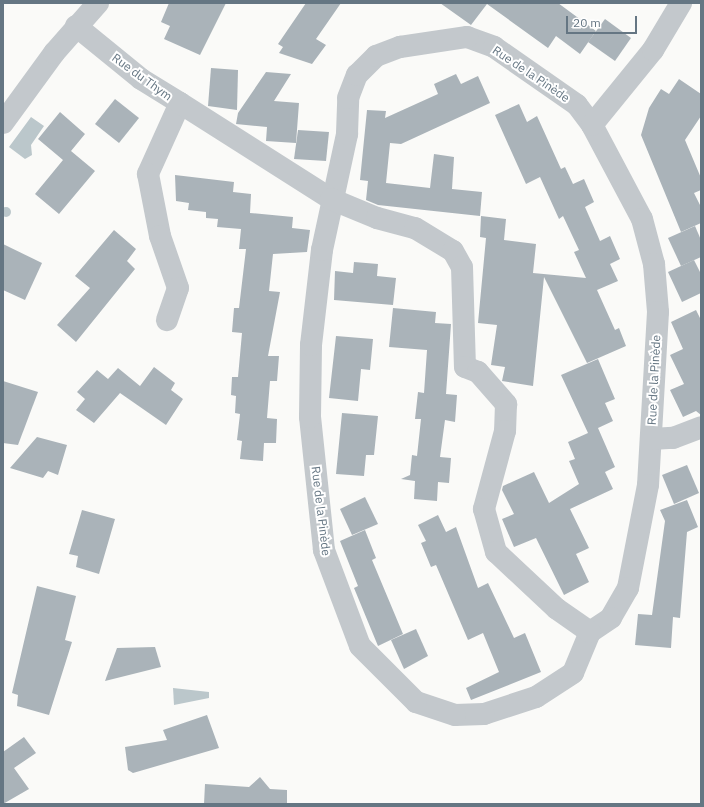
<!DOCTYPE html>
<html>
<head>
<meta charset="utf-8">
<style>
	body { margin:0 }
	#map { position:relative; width:704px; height:807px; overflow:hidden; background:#fafaf8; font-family:"IBM Plex Sans",sans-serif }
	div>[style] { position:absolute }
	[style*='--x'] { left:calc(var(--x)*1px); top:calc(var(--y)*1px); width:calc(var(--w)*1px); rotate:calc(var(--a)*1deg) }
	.water>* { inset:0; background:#bbc7cb }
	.round { border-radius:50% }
	.building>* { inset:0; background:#aab3b9 }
	.minor>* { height:22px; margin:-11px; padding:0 11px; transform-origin:11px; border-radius:11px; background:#c3c8cc }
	span { translate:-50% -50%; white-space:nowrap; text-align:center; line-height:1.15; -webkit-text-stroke:4px #fff; paint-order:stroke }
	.street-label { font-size:12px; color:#657683 }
	.frame { position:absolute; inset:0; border:4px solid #657683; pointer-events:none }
	.scale { position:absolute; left:566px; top:16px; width:71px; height:18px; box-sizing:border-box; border:2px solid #657683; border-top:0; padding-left:5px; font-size:12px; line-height:14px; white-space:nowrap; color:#657683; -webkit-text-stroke:3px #fff; paint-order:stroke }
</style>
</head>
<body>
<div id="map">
	<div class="water">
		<i style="clip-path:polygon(31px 117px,44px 126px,31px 145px,32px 155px,25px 159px,9px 147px)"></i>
		<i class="round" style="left:1px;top:207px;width:10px;height:10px"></i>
		<i style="clip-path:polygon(173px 688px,209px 692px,209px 698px,174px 705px)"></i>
	</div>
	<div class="building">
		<i style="clip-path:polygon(169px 3px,226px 3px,200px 55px,164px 39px,170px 26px,161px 22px)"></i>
		<i style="clip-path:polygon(306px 3px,341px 3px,316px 39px,326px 45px,312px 64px,279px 53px,283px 47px,278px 44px)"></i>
		<i style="clip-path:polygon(440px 3px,558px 3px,596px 31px,580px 54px,556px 36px,548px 48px,487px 4px,471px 25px)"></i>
		<i style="clip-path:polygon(605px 19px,631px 38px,615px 61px,588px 42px)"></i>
		<i style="clip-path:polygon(211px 68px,238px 70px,237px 110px,208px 106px)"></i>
		<i style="clip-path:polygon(266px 72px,291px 74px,274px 101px,299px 103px,296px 143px,266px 141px,267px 127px,236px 124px,238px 113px)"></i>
		<i style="clip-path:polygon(456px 74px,461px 84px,478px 76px,490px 103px,401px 144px,390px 143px,386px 183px,430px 188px,434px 154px,454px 157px,452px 189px,482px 192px,480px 216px,378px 205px,366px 200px,368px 181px,360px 180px,367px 110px,386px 111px,385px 118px,438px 94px,434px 84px)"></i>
		<i style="clip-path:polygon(679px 79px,701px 94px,701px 116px,685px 140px,701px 178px,701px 190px,694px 193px,701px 207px,701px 223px,681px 232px,641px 135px,649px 108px,661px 89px,669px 94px)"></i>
		<i style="clip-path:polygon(115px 99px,139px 118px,119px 143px,95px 124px)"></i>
		<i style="clip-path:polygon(519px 104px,527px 122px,537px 116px,561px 169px,565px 167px,573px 184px,584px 179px,594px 202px,585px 207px,600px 241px,610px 236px,620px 259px,610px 264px,618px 281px,597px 290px,615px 330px,619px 328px,626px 346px,587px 363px,544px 277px,533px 386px,502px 381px,505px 367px,491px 365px,497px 325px,478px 323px,486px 238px,480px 237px,481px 216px,506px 219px,504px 240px,536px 244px,533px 273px,586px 278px,574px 252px,579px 250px,563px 216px,559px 219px,540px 177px,526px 184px,495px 115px)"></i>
		<i style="clip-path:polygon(60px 112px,85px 134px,71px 151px,95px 171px,59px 214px,35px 194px,63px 160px,38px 139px)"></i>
		<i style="clip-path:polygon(298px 130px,329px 132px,326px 161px,294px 159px)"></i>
		<i style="clip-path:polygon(175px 175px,234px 182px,233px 192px,251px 194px,250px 213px,293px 217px,292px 228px,310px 230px,307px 252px,273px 254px,269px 291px,280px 292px,268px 356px,279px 356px,277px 381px,270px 381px,267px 418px,277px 419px,276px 443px,264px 443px,263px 461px,240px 459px,242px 441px,237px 440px,240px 414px,235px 413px,236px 396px,231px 395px,232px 377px,238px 377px,242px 333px,232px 332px,234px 308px,239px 308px,246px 249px,239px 249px,241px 229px,217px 227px,218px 219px,206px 218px,206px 212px,188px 210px,189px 203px,176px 201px)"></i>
		<i style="clip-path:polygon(695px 226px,701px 240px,701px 257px,681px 266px,668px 238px)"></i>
		<i style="clip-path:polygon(114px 230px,136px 249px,127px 261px,135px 269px,76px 342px,57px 325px,90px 288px,75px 276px)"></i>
		<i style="clip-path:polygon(3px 244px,42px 263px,25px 300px,3px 290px)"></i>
		<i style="clip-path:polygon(694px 260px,701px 274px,701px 293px,682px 302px,668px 272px)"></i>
		<i style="clip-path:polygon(354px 262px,378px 264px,377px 276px,396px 278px,393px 305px,334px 300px,335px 271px,353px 273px)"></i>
		<i style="clip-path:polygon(393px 308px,436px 312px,435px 323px,451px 324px,446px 394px,457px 395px,455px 422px,445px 420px,440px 457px,451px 458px,449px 483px,438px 482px,437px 501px,414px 499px,415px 481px,401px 479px,410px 475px,412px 455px,417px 456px,421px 419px,415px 419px,418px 392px,424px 393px,427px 350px,389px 347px)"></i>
		<i style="clip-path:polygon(696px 310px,701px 320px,701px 415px,696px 411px,683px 417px,670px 390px,684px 384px,670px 355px,683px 349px,671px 322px)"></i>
		<i style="clip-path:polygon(336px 336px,373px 339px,370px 370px,361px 369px,358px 401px,329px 398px)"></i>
		<i style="clip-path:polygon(598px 359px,615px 399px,605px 403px,613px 421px,598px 428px,615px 467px,605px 472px,613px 489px,570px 509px,589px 548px,576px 554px,589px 582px,564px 595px,536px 538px,514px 547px,502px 519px,514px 514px,502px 490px,503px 486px,534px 472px,549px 503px,579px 484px,569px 461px,575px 459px,568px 442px,588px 433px,561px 375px)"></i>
		<i style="clip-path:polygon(154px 367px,175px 383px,171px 390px,183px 399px,166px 425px,120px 393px,94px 423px,76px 410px,85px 399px,77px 392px,97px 370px,108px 379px,118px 368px,140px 386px)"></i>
		<i style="clip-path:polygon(3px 381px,38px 392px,18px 445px,3px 443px)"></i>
		<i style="clip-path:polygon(342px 413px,378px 416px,374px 455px,366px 455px,364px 476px,336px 474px)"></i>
		<i style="clip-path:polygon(37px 437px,67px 445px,58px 475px,48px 471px,43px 478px,10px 468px)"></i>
		<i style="clip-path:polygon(687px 465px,699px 493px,674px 504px,662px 475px)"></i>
		<i style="clip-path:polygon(365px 497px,378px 524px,352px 535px,340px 509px)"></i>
		<i style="clip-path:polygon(687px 500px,698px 527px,687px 532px,680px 618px,673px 617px,671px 648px,635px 645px,638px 614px,652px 615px,665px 521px,660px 510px)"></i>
		<i style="clip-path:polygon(82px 510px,115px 519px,99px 574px,76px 567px,78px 556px,69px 554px)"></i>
		<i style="clip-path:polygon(438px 515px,446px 532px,456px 527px,478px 588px,488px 583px,514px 638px,525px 633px,541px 672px,471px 700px,466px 688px,499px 672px,483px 633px,468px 640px,436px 565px,431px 567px,421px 543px,426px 541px,418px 525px)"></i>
		<i style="clip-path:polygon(365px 530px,376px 558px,372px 560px,403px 634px,378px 646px,354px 588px,358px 586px,340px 541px)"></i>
		<i style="clip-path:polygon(37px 586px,76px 596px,65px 640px,72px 642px,49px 715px,17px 706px,18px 695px,12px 693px)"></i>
		<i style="clip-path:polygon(416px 629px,428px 656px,404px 669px,391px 640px)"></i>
		<i style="clip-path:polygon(155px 647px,161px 667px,105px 681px,117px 648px)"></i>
		<i style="clip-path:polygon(207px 715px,219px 748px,133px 773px,128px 770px,125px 747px,167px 740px,163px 730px)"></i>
		<i style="clip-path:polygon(24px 737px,36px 753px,14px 768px,29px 789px,3px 804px,3px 752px)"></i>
		<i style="clip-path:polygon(260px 777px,270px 789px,287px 790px,287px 804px,204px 804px,205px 784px,249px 787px)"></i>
	</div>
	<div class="minor">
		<i style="--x:76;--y:26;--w:84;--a:39.2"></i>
		<i style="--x:141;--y:79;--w:46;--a:31.6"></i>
		<i style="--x:180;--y:103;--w:78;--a:114.3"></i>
		<i style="--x:148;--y:174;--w:63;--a:79"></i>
		<i style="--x:160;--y:236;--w:55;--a:70.9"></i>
		<i style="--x:178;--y:288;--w:34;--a:109"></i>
		<i style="--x:467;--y:37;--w:29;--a:20"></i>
		<i style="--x:494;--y:47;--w:101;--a:34.9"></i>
		<i style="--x:577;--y:105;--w:25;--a:53"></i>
		<i style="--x:592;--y:125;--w:106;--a:62"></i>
		<i style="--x:642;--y:219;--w:47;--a:75.1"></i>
		<i style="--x:654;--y:264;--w:48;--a:85.2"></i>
		<i style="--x:658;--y:312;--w:173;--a:93.3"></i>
		<i style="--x:648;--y:485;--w:105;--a:101"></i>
		<i style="--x:628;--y:588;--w:34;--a:120"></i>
		<i style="--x:611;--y:618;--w:25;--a:146"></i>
		<i style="--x:590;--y:632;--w:44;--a:112.5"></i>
		<i style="--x:573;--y:673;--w:44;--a:147"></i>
		<i style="--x:536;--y:697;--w:55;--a:161.9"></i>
		<i style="--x:484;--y:714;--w:29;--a:178"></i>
		<i style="--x:455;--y:715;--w:41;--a:-161.6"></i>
		<i style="--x:416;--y:702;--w:79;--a:-135"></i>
		<i style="--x:360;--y:646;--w:103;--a:-110.6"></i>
		<i style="--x:324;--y:550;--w:134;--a:-96"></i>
		<i style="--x:310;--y:417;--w:72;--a:-89.2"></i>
		<i style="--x:311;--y:345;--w:96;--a:-83.4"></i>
		<i style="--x:322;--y:250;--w:119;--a:-77.8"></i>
		<i style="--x:347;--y:134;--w:36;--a:-88"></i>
		<i style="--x:348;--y:98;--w:25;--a:-69"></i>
		<i style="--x:357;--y:75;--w:27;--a:-45"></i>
		<i style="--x:376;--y:56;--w:26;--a:-21"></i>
		<i style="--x:400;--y:47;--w:68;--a:-8.5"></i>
		<i style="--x:180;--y:103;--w:179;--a:32.4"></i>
		<i style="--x:331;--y:199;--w:50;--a:22.4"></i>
		<i style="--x:377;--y:218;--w:39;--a:15"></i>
		<i style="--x:415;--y:228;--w:44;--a:31.2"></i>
		<i style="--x:453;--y:251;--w:18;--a:61"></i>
		<i style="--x:462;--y:267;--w:100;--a:88.3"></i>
		<i style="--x:465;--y:367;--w:14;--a:21"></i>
		<i style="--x:478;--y:372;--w:43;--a:48.8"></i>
		<i style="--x:506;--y:404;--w:27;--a:92"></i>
		<i style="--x:505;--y:431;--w:81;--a:105.1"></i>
		<i style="--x:484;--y:509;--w:45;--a:74.4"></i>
		<i style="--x:496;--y:552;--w:83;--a:43.1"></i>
		<i style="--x:557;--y:609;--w:40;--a:34.9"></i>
		<i style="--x:3;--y:123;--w:87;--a:-53.9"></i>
		<i style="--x:54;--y:53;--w:67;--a:-48.7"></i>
		<i style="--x:592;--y:125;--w:97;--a:-50.9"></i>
		<i style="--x:653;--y:50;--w:55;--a:-59.2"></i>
		<i style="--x:651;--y:439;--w:22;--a:-3"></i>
		<i style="--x:673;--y:438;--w:30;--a:-21"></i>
	</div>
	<div class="street-label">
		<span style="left:531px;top:74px;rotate:34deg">Rue de la Pinède</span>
		<span style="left:142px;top:77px;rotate:36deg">Rue du Thym</span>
		<span style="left:654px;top:380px;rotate:-87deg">Rue de la Pinède</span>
		<span style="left:321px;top:511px;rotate:83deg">Rue de la Pinède</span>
	</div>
	<div class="frame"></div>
	<div class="scale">20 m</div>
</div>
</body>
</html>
